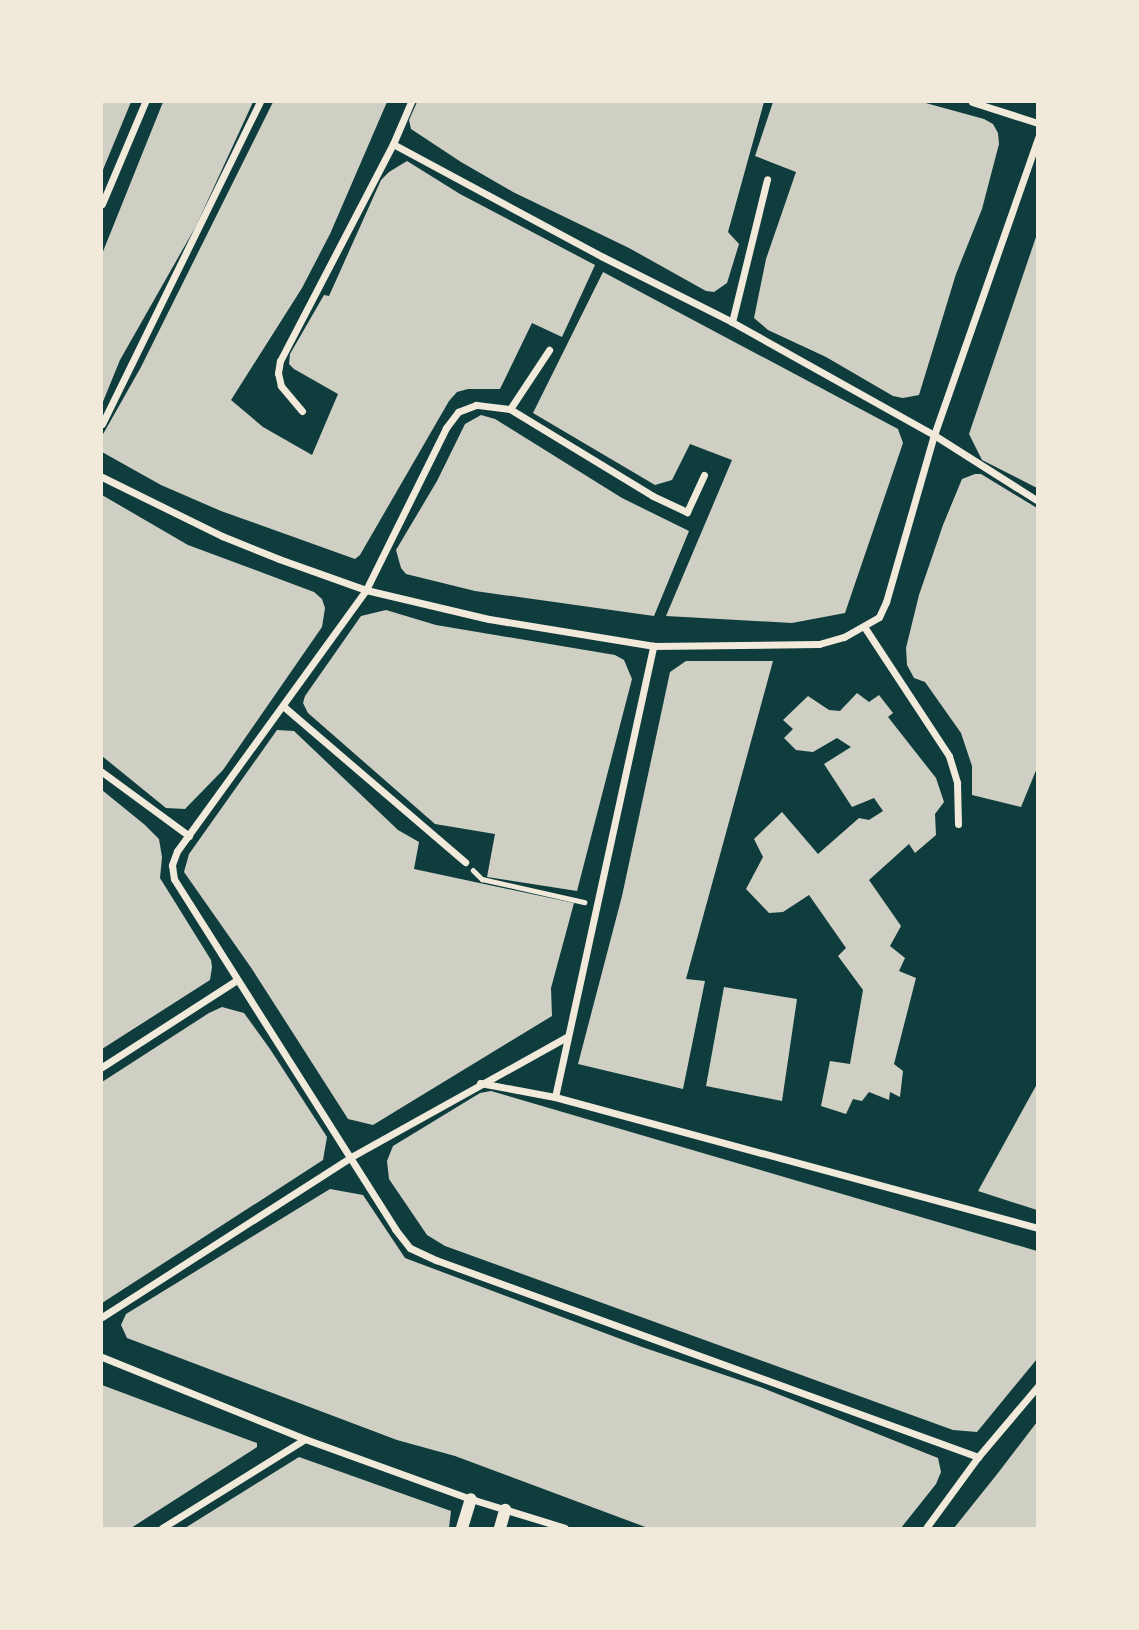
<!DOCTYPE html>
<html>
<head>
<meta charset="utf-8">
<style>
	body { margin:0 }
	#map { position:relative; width:1139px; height:1630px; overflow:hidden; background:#0f3d3e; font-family:Mulish,sans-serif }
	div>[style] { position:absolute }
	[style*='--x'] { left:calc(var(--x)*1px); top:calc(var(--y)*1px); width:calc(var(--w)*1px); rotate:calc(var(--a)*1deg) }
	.building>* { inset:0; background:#cfcfc3 }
	.path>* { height:4.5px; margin:-2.25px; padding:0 2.25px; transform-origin:2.25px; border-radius:2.25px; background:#f1e9da }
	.minor>* { height:7px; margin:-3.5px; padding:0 3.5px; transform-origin:3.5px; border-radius:3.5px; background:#f1e9da }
	.tertiary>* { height:12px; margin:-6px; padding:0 6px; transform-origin:6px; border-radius:6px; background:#f1e9da }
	span { translate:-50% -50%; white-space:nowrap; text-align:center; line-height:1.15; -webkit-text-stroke:5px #f1e9da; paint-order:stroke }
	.frame { position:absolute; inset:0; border:103px solid #f1e9da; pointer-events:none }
</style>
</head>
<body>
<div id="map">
	<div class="building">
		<i style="clip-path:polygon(102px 102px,131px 102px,102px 172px)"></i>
		<i style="clip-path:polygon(163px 102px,253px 102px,196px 226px,120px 360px,102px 404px,102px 254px)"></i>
		<i style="clip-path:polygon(273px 102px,387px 102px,330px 234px,302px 288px,231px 400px,263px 427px,312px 455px,338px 394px,294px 369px,289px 364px,290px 354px,324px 295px,329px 296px,381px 180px,389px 172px,407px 161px,460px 194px,595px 265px,562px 337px,532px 323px,500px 389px,468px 389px,457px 392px,449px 401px,360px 555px,355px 559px,221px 511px,161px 485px,102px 452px,102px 436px,141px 367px)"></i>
		<i style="clip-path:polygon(417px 102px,764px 102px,728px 232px,739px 244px,727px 283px,714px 292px,706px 291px,629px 248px,513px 192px,461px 162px,411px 129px,409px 120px)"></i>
		<i style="clip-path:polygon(773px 102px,922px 102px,984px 119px,993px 124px,998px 133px,999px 144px,982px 209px,956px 274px,919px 395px,903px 398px,893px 396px,826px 357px,768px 330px,754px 318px,766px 259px,796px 172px,755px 156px)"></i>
		<i style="clip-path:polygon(1037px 234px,1037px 488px,982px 460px,969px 434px)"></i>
		<i style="clip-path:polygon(603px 272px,898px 429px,903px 443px,845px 613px,792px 623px,666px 616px,732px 460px,690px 444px,672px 480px,655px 485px,533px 413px)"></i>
		<i style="clip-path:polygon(481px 415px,495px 419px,622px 498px,689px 531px,654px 616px,475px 591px,406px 574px,401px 568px,396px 550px,437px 481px,465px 424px)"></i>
		<i style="clip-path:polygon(975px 474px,981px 474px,1037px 508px,1037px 768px,1021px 807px,972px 795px,972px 766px,961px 733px,925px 682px,914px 678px,907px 665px,906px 648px,919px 595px,943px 525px,962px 479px)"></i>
		<i style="clip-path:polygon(102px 495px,188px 545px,314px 592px,322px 599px,325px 608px,322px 627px,223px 770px,185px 809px,166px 808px,102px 756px)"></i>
		<i style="clip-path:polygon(386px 610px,436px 625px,615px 655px,624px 660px,632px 679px,577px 891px,487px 877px,495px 834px,435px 824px,308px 713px,303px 703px,305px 696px,361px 616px)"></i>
		<i style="clip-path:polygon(686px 661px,773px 661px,686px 979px,705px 981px,683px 1089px,578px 1064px,622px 896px,670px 672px)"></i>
		<i style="clip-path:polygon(857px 693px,869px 702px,879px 695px,893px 713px,888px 717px,936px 778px,944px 802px,935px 814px,936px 835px,915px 853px,909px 844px,869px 880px,901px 926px,890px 946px,905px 958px,899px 971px,916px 978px,894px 1064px,903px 1071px,900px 1097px,890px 1092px,889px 1100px,869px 1092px,862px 1101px,853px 1099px,846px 1114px,821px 1106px,830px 1061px,850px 1064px,863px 990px,838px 956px,846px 948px,809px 895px,783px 912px,769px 913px,746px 889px,763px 857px,754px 839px,782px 812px,818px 854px,859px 818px,869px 820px,883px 811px,874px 798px,852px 807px,824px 764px,851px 747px,837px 738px,813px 752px,796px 750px,784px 738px,793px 729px,783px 720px,808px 696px,829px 710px,840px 711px)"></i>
		<i style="clip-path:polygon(277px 730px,294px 731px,398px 830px,419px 842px,414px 869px,574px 903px,551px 988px,552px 1016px,373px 1125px,348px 1119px,252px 969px,184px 872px,189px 854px)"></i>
		<i style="clip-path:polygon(102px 790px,145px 825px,159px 839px,162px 857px,160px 878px,211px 960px,212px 967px,210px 980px,102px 1049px)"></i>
		<i style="clip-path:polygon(724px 987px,797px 999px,782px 1101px,706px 1086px)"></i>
		<i style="clip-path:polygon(222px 1007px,244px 1013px,270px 1049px,327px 1137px,323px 1160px,102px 1303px,102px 1082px,209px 1013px)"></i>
		<i style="clip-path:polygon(1037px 1084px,1037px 1210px,978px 1191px)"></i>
		<i style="clip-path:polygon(491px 1091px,1037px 1251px,1037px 1359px,977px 1432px,953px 1430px,445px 1246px,427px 1235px,389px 1179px,387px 1161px,393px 1146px,480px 1093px)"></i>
		<i style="clip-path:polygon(330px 1189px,363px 1195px,405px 1258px,642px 1347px,760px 1387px,938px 1458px,941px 1472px,936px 1484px,901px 1528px,648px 1528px,455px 1456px,397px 1440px,127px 1338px,121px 1325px,126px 1314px)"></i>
		<i style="clip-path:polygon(102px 1385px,257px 1443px,257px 1447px,131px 1528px,102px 1528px)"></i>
		<i style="clip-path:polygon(1037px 1422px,1037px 1528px,954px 1528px,998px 1473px)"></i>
		<i style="clip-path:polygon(299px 1457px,451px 1511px,449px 1528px,185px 1528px)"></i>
	</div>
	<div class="path">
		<i style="--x:473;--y:870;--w:13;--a:45"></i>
		<i style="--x:482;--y:879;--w:105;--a:12.7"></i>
	</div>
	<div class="minor">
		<i style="--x:972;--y:102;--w:69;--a:17.7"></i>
		<i style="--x:393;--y:144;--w:238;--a:28.3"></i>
		<i style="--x:603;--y:257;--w:144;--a:26.7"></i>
		<i style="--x:732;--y:322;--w:231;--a:29.2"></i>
		<i style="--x:934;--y:435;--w:123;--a:32.4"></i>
		<i style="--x:102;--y:204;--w:111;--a:-67.1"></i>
		<i style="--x:732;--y:322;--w:147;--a:-76.2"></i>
		<i style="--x:510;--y:409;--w:71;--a:-56.5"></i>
		<i style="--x:302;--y:411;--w:33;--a:-130"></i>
		<i style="--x:281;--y:386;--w:13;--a:-103"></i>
		<i style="--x:278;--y:373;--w:12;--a:-81"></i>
		<i style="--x:280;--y:361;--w:245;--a:-62.5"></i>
		<i style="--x:393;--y:144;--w:46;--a:-66.8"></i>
		<i style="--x:102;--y:424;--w:359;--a:-63.9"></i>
		<i style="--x:704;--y:475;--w:41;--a:114.7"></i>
		<i style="--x:687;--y:512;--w:38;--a:-155"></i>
		<i style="--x:653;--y:496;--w:167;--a:-148.7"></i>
		<i style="--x:510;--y:409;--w:34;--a:-173"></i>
		<i style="--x:476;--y:405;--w:19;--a:159"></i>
		<i style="--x:458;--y:412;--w:20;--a:127"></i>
		<i style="--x:446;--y:428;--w:181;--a:116.3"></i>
		<i style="--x:366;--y:590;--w:322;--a:125.9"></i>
		<i style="--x:177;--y:851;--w:15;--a:110"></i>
		<i style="--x:172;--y:865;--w:14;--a:82"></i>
		<i style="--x:174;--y:879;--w:414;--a:57.7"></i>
		<i style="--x:395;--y:1229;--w:24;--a:52"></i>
		<i style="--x:410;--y:1248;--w:29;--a:25"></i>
		<i style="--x:436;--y:1260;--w:577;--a:19.97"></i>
		<i style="--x:102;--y:477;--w:134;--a:26.2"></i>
		<i style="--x:222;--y:536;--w:61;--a:22"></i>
		<i style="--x:279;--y:559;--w:92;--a:19.6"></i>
		<i style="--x:366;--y:590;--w:126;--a:13.3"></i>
		<i style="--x:489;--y:619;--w:166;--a:9.3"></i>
		<i style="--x:653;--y:646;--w:166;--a:-0.7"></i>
		<i style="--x:819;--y:644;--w:26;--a:-16"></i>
		<i style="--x:844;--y:637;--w:40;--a:-29.7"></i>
		<i style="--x:879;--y:617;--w:17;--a:-65"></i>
		<i style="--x:886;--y:602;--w:174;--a:-74"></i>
		<i style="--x:934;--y:435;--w:315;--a:-70.7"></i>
		<i style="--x:865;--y:628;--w:153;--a:56.7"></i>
		<i style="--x:949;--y:756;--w:28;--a:73"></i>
		<i style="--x:957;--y:783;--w:41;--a:88.6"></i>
		<i style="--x:283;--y:706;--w:240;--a:40.6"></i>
		<i style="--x:102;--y:772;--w:108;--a:36.3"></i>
		<i style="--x:102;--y:1067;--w:161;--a:-32.8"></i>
		<i style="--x:480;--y:1083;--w:76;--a:10.6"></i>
		<i style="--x:555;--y:1097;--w:500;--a:15.17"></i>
		<i style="--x:555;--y:1097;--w:462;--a:-77.7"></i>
		<i style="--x:102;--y:1317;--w:296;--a:-32.7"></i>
		<i style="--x:351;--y:1157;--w:247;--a:-29.1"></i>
		<i style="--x:102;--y:1357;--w:219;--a:22"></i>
		<i style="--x:305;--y:1439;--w:177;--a:19.9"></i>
		<i style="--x:471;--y:1499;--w:98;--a:17.1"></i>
		<i style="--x:162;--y:1528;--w:168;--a:-31.9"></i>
		<i style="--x:926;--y:1528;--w:88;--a:-53.8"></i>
		<i style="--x:978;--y:1457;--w:93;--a:-49.8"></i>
	</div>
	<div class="tertiary">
		<i style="--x:462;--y:1528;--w:30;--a:-73"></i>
		<i style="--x:500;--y:1528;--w:19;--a:-74"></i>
	</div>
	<div class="frame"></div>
</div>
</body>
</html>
